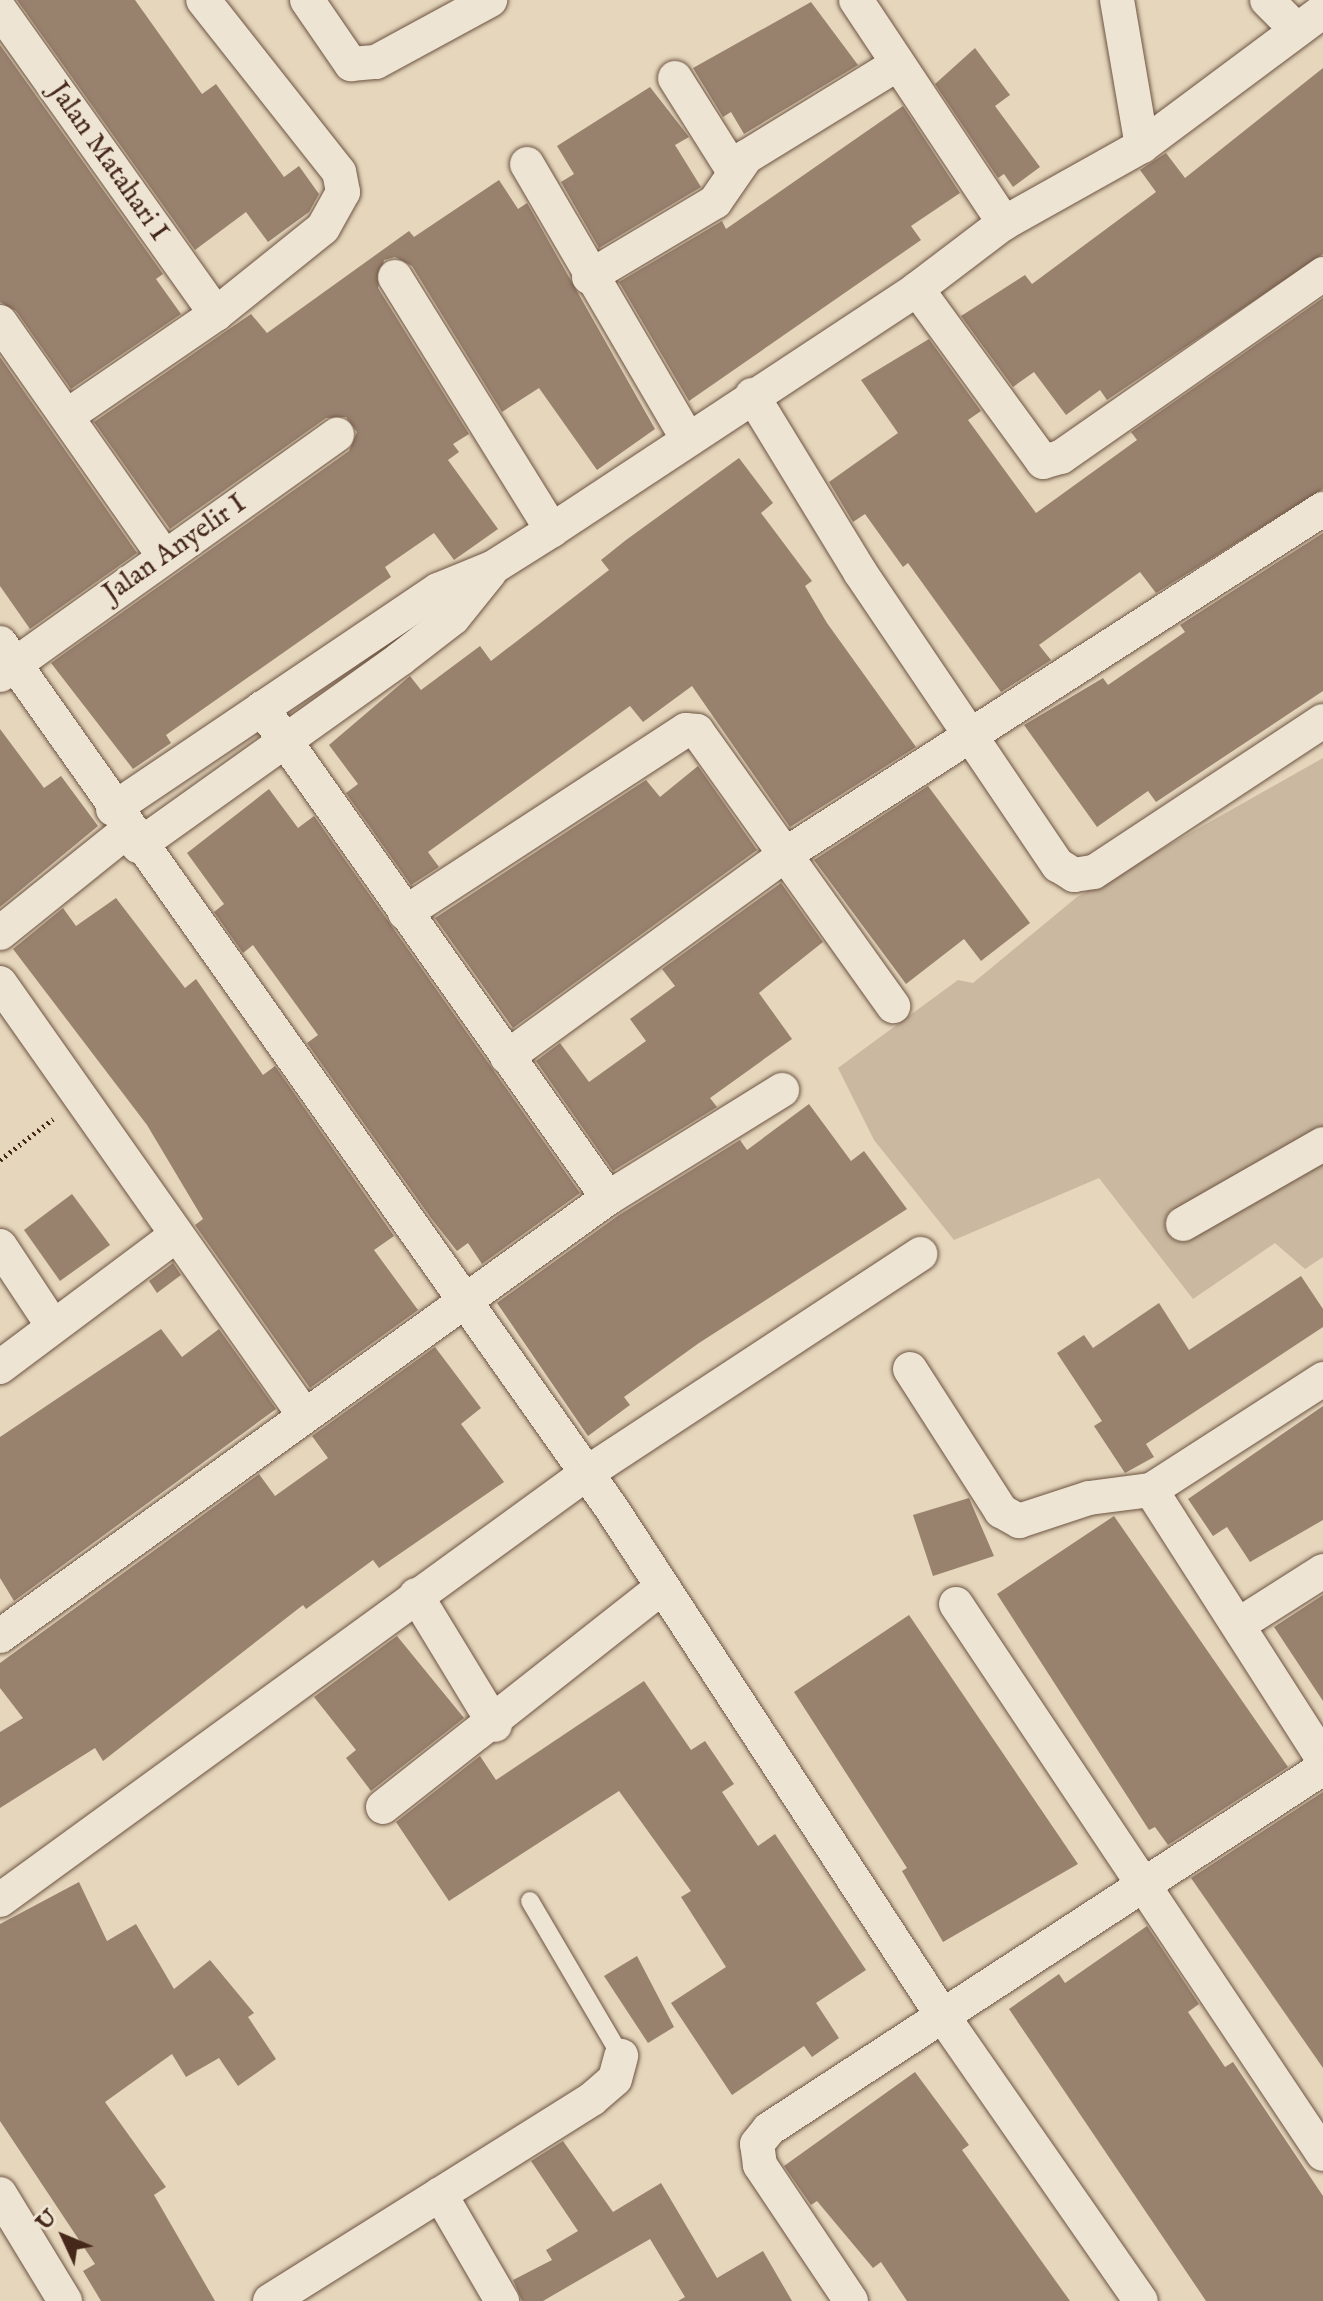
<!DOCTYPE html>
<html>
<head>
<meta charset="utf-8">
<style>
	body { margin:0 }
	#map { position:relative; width:1323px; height:2301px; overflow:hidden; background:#e5d6bc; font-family:"IM FELL English",serif }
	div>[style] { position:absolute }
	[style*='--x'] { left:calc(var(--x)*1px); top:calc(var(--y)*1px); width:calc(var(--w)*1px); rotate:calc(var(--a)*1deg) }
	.green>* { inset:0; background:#cab8a0 }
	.building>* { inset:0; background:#98826e }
	.path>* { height:5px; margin-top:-2.5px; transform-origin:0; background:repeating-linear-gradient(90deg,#452819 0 2px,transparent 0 6px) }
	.roads { filter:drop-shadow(0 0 2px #6d5442) drop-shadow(0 0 2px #6d5442) }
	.lane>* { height:18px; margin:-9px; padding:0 9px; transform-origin:9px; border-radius:9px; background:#eee4d3 }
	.street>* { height:34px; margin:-17px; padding:0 17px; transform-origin:17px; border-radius:17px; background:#eee4d3 }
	span { translate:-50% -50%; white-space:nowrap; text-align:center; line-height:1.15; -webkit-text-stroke:6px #eee4d3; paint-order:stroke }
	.street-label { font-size:28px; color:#452819 }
	.north { position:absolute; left:24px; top:2197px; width:80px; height:80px; -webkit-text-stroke:6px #eee4d3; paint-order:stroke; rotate:314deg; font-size:22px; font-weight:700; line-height:32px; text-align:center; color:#452819 }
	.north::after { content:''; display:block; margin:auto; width:28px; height:36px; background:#452819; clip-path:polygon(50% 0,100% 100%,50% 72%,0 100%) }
</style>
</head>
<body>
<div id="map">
	<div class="green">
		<i style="clip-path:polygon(1323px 758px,1323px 1257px,1305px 1269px,1275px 1243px,1193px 1299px,1099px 1178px,954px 1240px,874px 1140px,838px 1068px,958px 980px,973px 983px,1077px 897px)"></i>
	</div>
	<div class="building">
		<i style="clip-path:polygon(17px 0,135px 0,202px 94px,216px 84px,284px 177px,299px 166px,319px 194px,309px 212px,268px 242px,246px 212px,195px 250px)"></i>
		<i style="clip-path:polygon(811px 2px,858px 65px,744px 134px,731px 112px,723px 117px,693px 68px)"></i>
		<i style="clip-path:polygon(0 45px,163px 274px,156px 279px,181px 314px,71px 389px,16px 311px,0 302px)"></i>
		<i style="clip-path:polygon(975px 48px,1010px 95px,995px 106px,1040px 167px,1013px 187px,1004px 174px,998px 178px,935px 84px)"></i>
		<i style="clip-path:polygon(1323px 68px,1323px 254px,1107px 400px,1100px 390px,1066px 415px,1034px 372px,1013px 387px,961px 316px,1025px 275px,1032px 284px,1156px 192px,1140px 170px,1166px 153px,1185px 178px)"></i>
		<i style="clip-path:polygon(650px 87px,689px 137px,675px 145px,701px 187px,599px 248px,561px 182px,574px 174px,557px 146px)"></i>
		<i style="clip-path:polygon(903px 106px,960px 193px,911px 226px,921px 240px,689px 401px,619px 282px,722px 221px,726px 229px)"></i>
		<i style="clip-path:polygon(499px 180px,518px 209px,527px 203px,655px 429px,597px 470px,539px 388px,502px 412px,412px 266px,395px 257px,384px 260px,378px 288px,469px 434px,453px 444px,459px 452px,448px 460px,498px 529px,454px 560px,434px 533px,385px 567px,391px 577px,166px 735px,171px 743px,133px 769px,51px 663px,349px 451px,357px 432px,346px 417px,326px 418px,170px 529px,94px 422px,251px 314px,267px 333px,409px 231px,414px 237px)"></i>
		<i style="clip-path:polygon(1323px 298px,1323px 489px,1156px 593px,1140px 572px,1039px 645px,1051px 660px,1001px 692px,908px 563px,903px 567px,865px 514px,853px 522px,829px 482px,898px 433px,861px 380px,929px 339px,981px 411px,968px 420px,1036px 513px,1137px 440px,1131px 432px)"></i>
		<i style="clip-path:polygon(0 357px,137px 553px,30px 629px,0 586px)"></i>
		<i style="clip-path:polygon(739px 458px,773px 503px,761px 513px,812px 581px,805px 586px,827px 623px,916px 747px,790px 827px,692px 686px,643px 722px,630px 706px,428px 852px,439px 867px,411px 885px,346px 793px,358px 784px,329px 745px,410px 676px,421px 690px,480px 646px,491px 661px,609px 570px,601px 560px,626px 540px)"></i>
		<i style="clip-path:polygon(1323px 533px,1323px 691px,1156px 802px,1148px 791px,1097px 827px,1024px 725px,1103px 678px,1108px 685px,1185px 632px,1180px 625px)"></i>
		<i style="clip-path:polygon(0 729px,44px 788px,61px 776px,98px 826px,0 907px)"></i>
		<i style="clip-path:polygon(698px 766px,757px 850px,513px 1028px,435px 918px,646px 780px,660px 797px)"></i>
		<i style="clip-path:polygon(928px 786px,1030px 923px,981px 961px,964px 939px,906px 984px,814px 860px)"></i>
		<i style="clip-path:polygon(269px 789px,298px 828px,314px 816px,580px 1193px,482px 1264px,468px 1243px,457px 1251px,431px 1218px,307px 1043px,318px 1035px,253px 945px,243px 953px,214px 912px,224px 904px,187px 853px)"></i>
		<i style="clip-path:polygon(781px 883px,823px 942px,759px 993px,792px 1039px,710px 1098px,717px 1107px,613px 1171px,536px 1061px,560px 1043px,589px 1082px,646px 1041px,630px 1019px,675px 986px,662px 969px)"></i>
		<i style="clip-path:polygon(116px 898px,185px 988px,196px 979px,263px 1075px,275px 1066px,394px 1236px,374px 1250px,418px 1310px,310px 1388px,195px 1225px,203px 1219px,147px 1125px,13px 949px,63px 908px,76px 926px)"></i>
		<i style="clip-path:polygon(809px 1104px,851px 1161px,864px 1151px,907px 1209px,699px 1343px,624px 1397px,630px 1405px,588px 1436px,497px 1303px,619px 1215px,740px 1140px,747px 1150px)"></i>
		<i style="clip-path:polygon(72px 1194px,110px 1245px,60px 1281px,24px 1230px)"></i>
		<i style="clip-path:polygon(173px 1263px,181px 1275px,157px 1293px,149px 1281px)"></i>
		<i style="clip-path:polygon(1301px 1276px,1323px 1309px,1323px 1327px,1146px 1444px,1154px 1457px,1125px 1473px,1094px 1426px,1102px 1421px,1057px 1353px,1084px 1335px,1093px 1348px,1159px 1303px,1189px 1350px)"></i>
		<i style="clip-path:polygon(161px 1329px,182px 1357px,219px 1329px,276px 1409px,14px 1601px,0 1578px,0 1437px)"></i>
		<i style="clip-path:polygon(435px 1347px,481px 1408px,461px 1424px,504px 1482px,379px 1568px,373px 1560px,306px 1609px,303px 1605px,103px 1761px,95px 1748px,0 1808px,0 1732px,23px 1718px,0 1688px,0 1663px,259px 1474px,275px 1496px,328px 1458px,312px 1436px)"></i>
		<i style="clip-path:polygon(1323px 1406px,1323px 1520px,1250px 1562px,1227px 1527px,1213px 1536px,1188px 1499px)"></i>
		<i style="clip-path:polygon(969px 1498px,994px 1556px,933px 1576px,913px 1515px)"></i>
		<i style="clip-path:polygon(1114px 1516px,1288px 1767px,1168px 1845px,1155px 1827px,1149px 1830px,997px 1594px)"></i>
		<i style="clip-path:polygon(1323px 1595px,1323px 1701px,1274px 1627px)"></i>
		<i style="clip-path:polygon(909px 1615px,1078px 1864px,943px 1942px,902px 1871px,907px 1868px,794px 1692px)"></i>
		<i style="clip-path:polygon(397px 1636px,464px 1718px,371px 1791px,346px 1758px,356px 1750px,314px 1697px)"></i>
		<i style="clip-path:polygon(644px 1681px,691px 1750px,705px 1741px,734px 1784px,722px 1792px,758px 1846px,775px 1834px,866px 1970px,816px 2003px,839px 2038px,812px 2057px,804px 2046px,732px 2095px,671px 2003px,726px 1967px,681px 1897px,691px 1891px,619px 1791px,449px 1901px,396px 1822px,480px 1756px,496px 1780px)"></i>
		<i style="clip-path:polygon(1323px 1792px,1323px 2068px,1191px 1878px)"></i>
		<i style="clip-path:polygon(79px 1882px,107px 1941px,136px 1924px,174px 1989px,210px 1960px,254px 2013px,248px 2017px,276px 2059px,238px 2086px,219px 2058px,186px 2077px,172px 2054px,105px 2102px,166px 2187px,154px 2195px,215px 2301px,101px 2301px,83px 2271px,95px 2264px,0 2121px,0 1924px)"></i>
		<i style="clip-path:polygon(1147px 1926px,1199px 2004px,1188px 2012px,1225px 2067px,1233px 2062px,1323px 2196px,1323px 2301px,1206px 2301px,1009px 2009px,1059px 1974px,1065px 1983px)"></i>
		<i style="clip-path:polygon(637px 1956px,674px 2027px,648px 2043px,604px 1976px)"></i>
		<i style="clip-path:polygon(915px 2072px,969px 2145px,962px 2150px,1070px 2301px,907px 2301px,881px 2262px,873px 2268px,817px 2201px,811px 2205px,784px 2166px)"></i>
		<i style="clip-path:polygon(563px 2141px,613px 2212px,661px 2183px,717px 2278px,763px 2251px,792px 2301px,678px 2301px,685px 2297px,650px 2239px,543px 2301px,522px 2301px,513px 2280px,552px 2260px,546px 2250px,578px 2231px,531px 2161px)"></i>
	</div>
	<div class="path">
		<i style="--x:0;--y:1160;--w:67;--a:-37.7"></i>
	</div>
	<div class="roads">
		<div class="lane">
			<i style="--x:530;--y:1901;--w:180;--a:59.6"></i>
		</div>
		<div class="street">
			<i style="--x:307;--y:0;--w:78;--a:55.5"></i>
			<i style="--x:351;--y:64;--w:25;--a:-5"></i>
			<i style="--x:376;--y:62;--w:130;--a:-28.5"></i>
			<i style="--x:856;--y:0;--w:268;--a:56.4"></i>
			<i style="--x:1117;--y:0;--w:148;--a:80.3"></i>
			<i style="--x:1267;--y:0;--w:42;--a:45"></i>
			<i style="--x:0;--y:10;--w:373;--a:54.6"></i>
			<i style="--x:675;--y:78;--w:109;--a:57.8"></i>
			<i style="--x:527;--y:164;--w:319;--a:59.7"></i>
			<i style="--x:395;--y:277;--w:298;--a:58.2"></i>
			<i style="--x:589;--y:277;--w:147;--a:-30.8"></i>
			<i style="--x:715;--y:202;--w:55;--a:-55.4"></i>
			<i style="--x:746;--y:157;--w:178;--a:-31.5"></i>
			<i style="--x:917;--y:289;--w:214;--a:53.9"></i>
			<i style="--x:1043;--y:462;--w:19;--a:-16"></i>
			<i style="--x:1061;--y:457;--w:320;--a:-34.9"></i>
			<i style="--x:0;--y:322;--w:286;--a:55"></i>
			<i style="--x:752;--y:395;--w:207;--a:58.6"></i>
			<i style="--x:860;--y:572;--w:354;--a:56"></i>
			<i style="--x:1058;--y:865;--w:19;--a:32"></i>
			<i style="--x:1074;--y:875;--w:20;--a:-9"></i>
			<i style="--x:1094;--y:872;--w:274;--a:-33.4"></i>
			<i style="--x:67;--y:416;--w:181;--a:-34.4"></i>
			<i style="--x:216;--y:314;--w:137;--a:-38.8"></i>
			<i style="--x:323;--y:228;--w:41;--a:-60.9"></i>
			<i style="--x:343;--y:192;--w:20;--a:-101"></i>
			<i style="--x:339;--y:172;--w:219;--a:-128.3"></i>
			<i style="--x:0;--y:643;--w:1057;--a:54.75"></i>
			<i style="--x:610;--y:1506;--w:608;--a:56.89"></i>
			<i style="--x:942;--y:2015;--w:348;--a:55.2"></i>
			<i style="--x:0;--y:675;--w:414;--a:-35.5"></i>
			<i style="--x:262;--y:708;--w:600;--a:54.77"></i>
			<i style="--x:113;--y:809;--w:392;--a:-34"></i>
			<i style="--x:438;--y:590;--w:58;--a:-22.2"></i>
			<i style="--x:492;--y:568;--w:71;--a:-32.3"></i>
			<i style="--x:552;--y:530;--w:437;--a:-33.4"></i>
			<i style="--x:917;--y:289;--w:109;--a:-37.2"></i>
			<i style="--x:1004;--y:223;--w:158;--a:-29.2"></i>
			<i style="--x:1142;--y:146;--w:226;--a:-36.7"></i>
			<i style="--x:138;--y:846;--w:322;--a:-35.5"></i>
			<i style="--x:400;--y:659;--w:67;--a:-37.7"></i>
			<i style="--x:453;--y:618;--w:59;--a:-51.2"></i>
			<i style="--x:405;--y:913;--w:335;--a:-33.1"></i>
			<i style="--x:686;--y:730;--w:11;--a:5"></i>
			<i style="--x:697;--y:731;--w:338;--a:54.5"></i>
			<i style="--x:0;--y:933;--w:163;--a:-38.8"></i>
			<i style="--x:0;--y:983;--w:525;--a:54.86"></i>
			<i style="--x:507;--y:1057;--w:349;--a:-36"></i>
			<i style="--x:789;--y:852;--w:635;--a:-32.71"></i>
			<i style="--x:1183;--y:1224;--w:161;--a:-29.7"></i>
			<i style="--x:0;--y:1246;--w:96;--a:56.5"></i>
			<i style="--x:0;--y:1367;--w:217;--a:-36.8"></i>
			<i style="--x:910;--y:1369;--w:169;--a:57.3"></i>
			<i style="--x:1001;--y:1511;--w:21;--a:29"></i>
			<i style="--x:1019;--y:1521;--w:74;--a:-18.2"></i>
			<i style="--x:1089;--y:1498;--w:63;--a:-7.4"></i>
			<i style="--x:1151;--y:1490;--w:205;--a:-32.8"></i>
			<i style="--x:1151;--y:1490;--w:319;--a:57.4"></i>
			<i style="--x:416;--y:1595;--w:152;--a:58.7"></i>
			<i style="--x:956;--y:1604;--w:661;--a:56.29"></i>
			<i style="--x:1238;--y:1625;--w:101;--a:-32.4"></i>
			<i style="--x:0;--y:1636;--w:749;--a:-35.77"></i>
			<i style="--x:608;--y:1198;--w:205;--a:-31.8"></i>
			<i style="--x:383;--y:1807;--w:351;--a:-38.2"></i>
			<i style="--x:0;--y:1900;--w:726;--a:-36.03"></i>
			<i style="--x:587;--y:1473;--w:399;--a:-33.3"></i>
			<i style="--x:0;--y:2194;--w:125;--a:58.7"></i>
			<i style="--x:440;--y:2194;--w:124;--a:59.9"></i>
			<i style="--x:270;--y:2301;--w:380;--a:-32.1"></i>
			<i style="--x:592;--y:2099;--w:30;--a:-41"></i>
			<i style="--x:615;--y:2079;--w:24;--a:-75"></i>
			<i style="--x:851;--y:2301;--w:164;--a:-123.8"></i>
			<i style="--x:760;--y:2165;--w:21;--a:-98"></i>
			<i style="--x:757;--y:2144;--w:19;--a:-51"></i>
			<i style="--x:769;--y:2129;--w:661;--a:-33.09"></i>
		</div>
	</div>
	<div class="street-label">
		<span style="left:108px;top:162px;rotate:55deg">Jalan Matahari I</span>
		<span style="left:175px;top:549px;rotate:-35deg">Jalan Anyelir I</span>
	</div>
	<div class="north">U</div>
</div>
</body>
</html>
